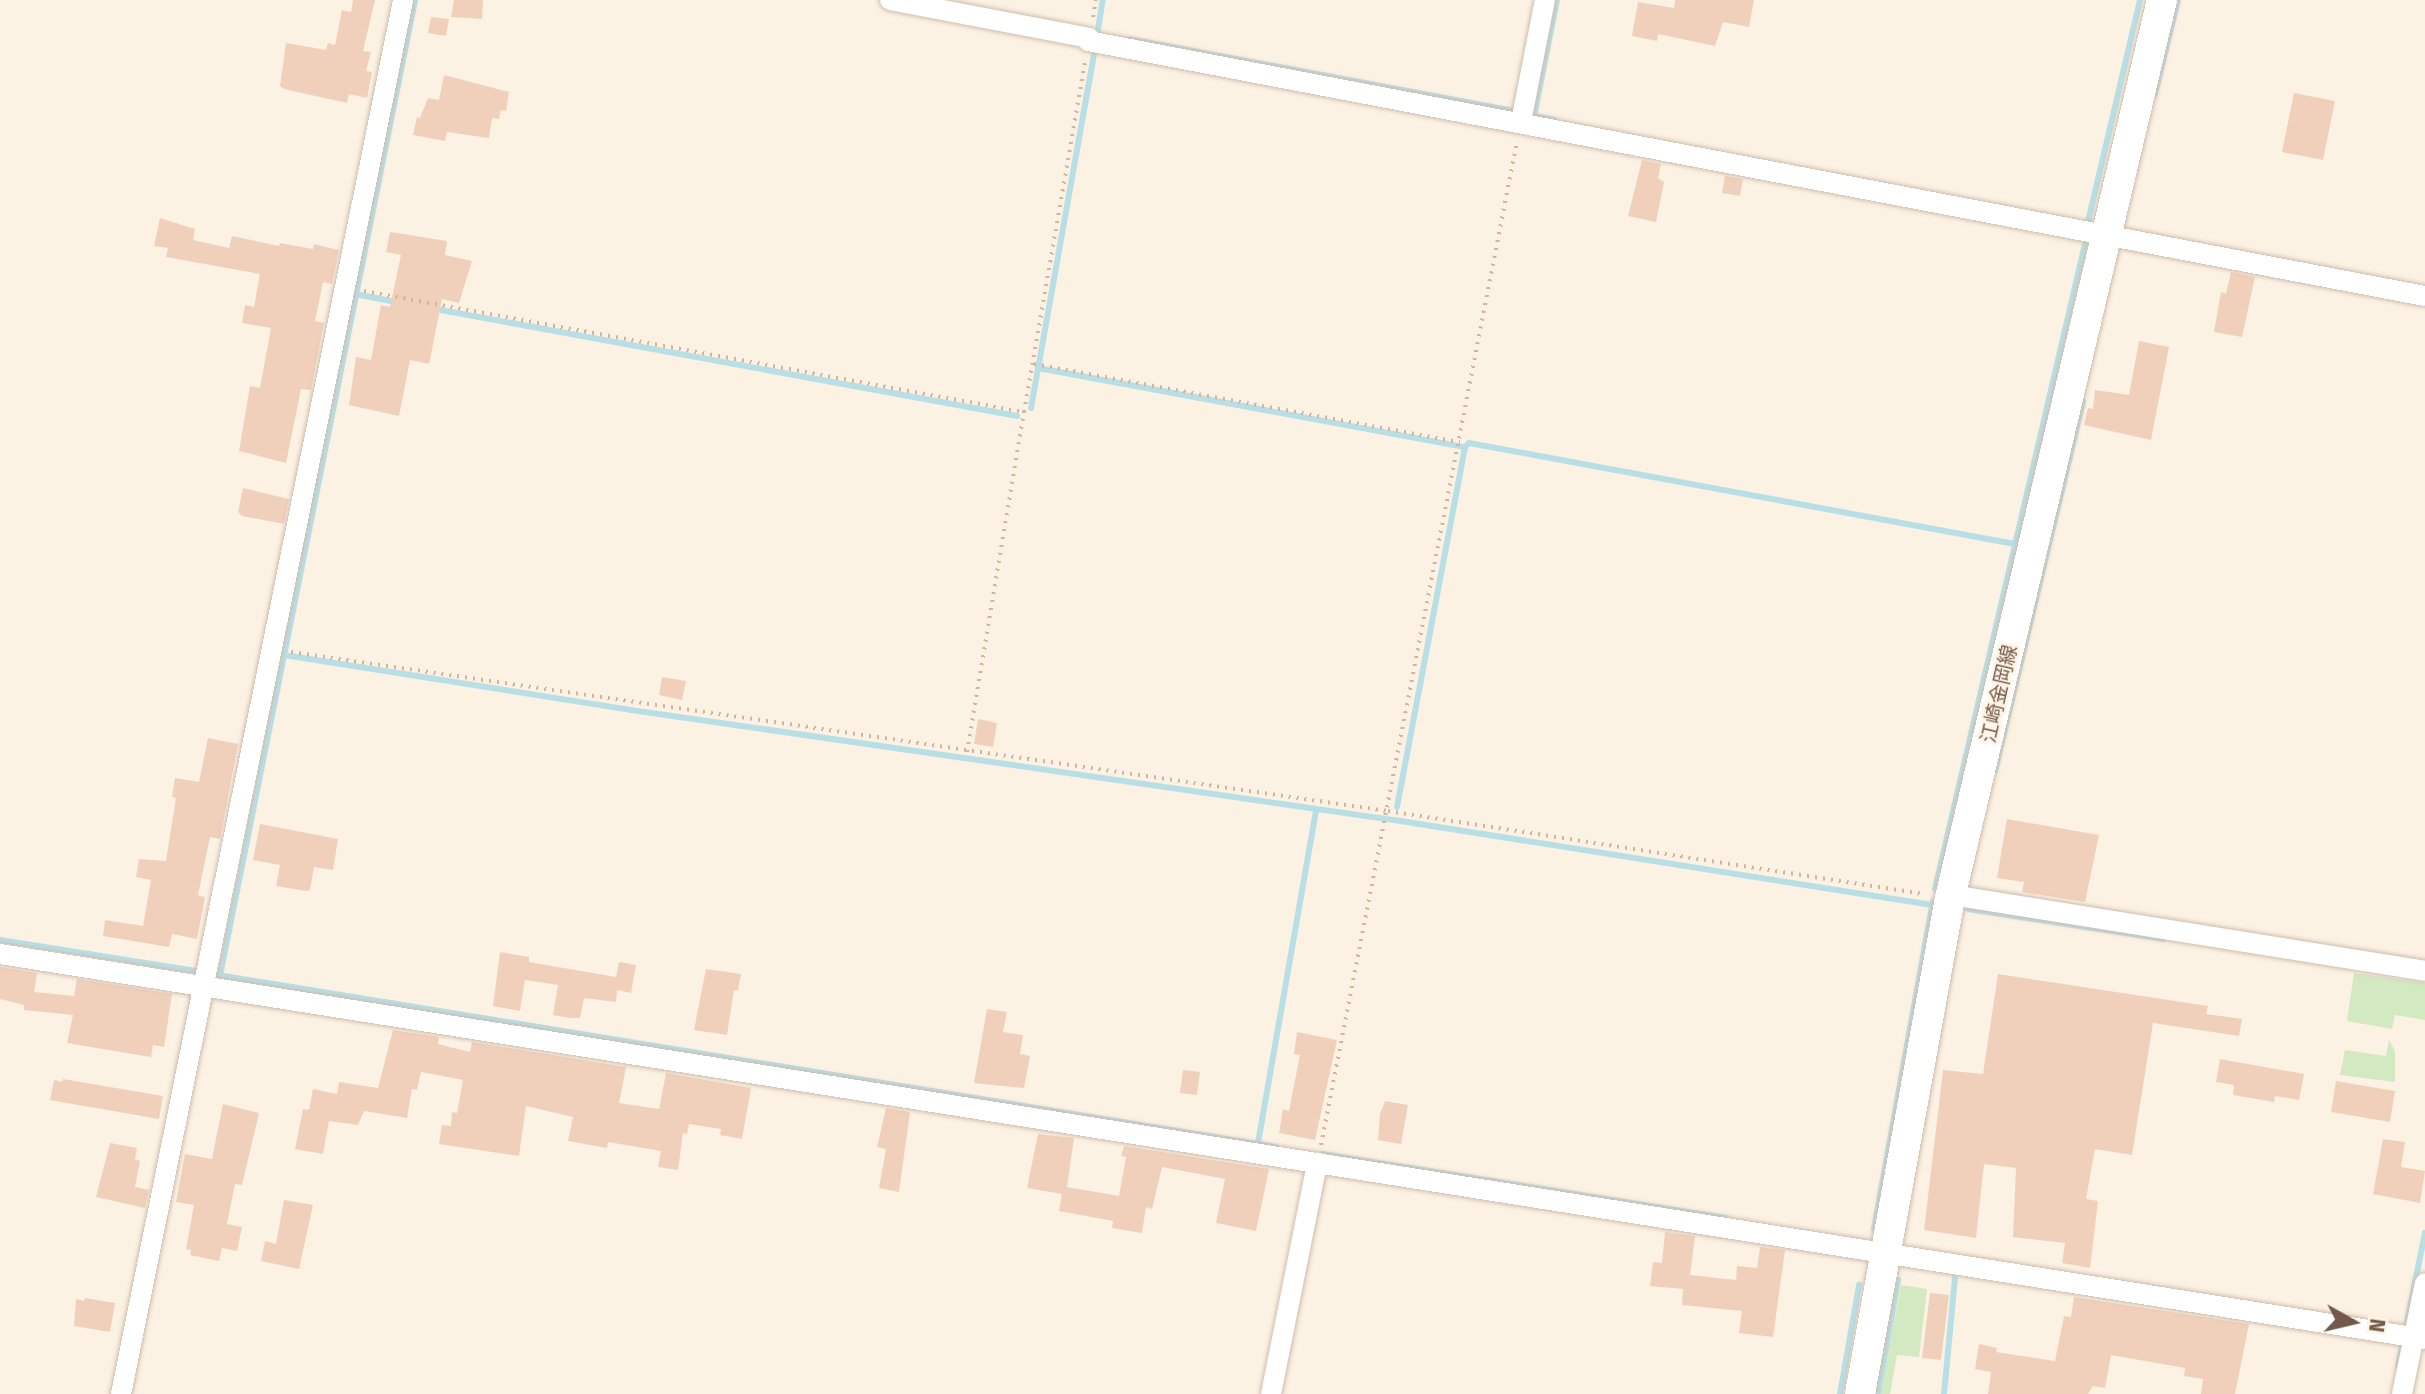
<!DOCTYPE html>
<html>
<head>
<meta charset="utf-8">
<style>
	body { margin:0 }
	#map { position:relative; width:2425px; height:1394px; overflow:hidden; background:#fcf2e3; font-family:"Fira Sans Condensed","Noto Sans JP",sans-serif }
	div>[style] { position:absolute }
	[style*='--x'] { left:calc(var(--x)*1px); top:calc(var(--y)*1px); width:calc(var(--w)*1px); rotate:calc(var(--a)*1deg) }
	.green>* { inset:0; background:#d2e9c2 }
	.stream>* { height:6px; margin:-3px; padding:0 3px; transform-origin:3px; border-radius:3px; background:#b8dfe5 }
	.building>* { inset:0; background:#f1d0bb }
	.path>* { height:4px; margin-top:-2px; transform-origin:0; background:repeating-linear-gradient(90deg,#d6b39e 0 2px,transparent 0 8px) }
	.roads { filter:drop-shadow(0 0 2px #cfbcad) drop-shadow(0 0 2px #cfbcad) }
	.minor>* { height:20px; margin:-10px; padding:0 10px; transform-origin:10px; border-radius:10px; background:#fff }
	.secondary>* { height:30px; margin:-15px; padding:0 15px; transform-origin:15px; border-radius:15px; background:#fff }
	span { translate:-50% -50%; white-space:nowrap; text-align:center; line-height:1.15; -webkit-text-stroke:6px #fff6e9; paint-order:stroke }
	.street-label { font-size:20px; color:#745849 }
	.north { position:absolute; left:2313px; top:1282px; width:80px; height:80px; -webkit-text-stroke:6px #fff6e9; paint-order:stroke; rotate:98deg; font-size:22px; font-weight:700; line-height:32px; text-align:center; color:#745849 }
	.north::after { content:''; display:block; margin:auto; width:28px; height:36px; background:#745849; clip-path:polygon(50% 0,100% 100%,50% 72%,0 100%) }
</style>
</head>
<body>
<div id="map">
	<div class="green">
		<i style="clip-path:polygon(2354px 973px,2425px 983px,2425px 1020px,2395px 1015px,2392px 1029px,2347px 1021px)"></i>
		<i style="clip-path:polygon(2389px 1040px,2395px 1051px,2395px 1082px,2340px 1075px,2345px 1050px,2386px 1056px)"></i>
		<i style="clip-path:polygon(1901px 1285px,1927px 1289px,1919px 1357px,1897px 1355px,1890px 1394px,1881px 1394px)"></i>
	</div>
	<div class="stream">
		<i style="--x:1097;--y:36;--w:36;--a:-81"></i>
		<i style="--x:1129;--y:39;--w:393;--a:10.6"></i>
		<i style="--x:2155;--y:94;--w:97;--a:-76.3"></i>
		<i style="--x:1531;--y:115;--w:24;--a:12"></i>
		<i style="--x:1534;--y:116;--w:118;--a:-78.8"></i>
		<i style="--x:2087;--y:226;--w:232;--a:-76.8"></i>
		<i style="--x:355;--y:294;--w:42;--a:11"></i>
		<i style="--x:435;--y:309;--w:592;--a:10.42"></i>
		<i style="--x:1038;--y:368;--w:434;--a:10.5"></i>
		<i style="--x:1031;--y:408;--w:364;--a:-79.9"></i>
		<i style="--x:284;--y:655;--w:365;--a:9"></i>
		<i style="--x:645;--y:712;--w:757;--a:8.21"></i>
		<i style="--x:1394;--y:820;--w:545;--a:8.98"></i>
		<i style="--x:1995;--y:771;--w:380;--a:-76.6"></i>
		<i style="--x:1397;--y:807;--w:366;--a:-79.3"></i>
		<i style="--x:1465;--y:447;--w:6;--a:-45"></i>
		<i style="--x:1469;--y:443;--w:555;--a:10.48"></i>
		<i style="--x:1935;--y:889;--w:662;--a:-76.91"></i>
		<i style="--x:1968;--y:909;--w:198;--a:8.7"></i>
		<i style="--x:0;--y:940;--w:197;--a:9"></i>
		<i style="--x:218;--y:975;--w:1072;--a:9.23"></i>
		<i style="--x:220;--y:976;--w:995;--a:-78.7"></i>
		<i style="--x:1258;--y:1143;--w:339;--a:-80.1"></i>
		<i style="--x:1322;--y:1154;--w:409;--a:9"></i>
		<i style="--x:1874;--y:1229;--w:333;--a:-79.8"></i>
		<i style="--x:2406;--y:1327;--w:96;--a:-78.6"></i>
		<i style="--x:2398;--y:1366;--w:20;--a:-79"></i>
		<i style="--x:1840;--y:1394;--w:111;--a:-80.1"></i>
		<i style="--x:1878;--y:1394;--w:116;--a:-80"></i>
		<i style="--x:1944;--y:1394;--w:117;--a:-84.6"></i>
	</div>
	<div class="building">
		<i style="clip-path:polygon(353px 0,375px 0,363px 51px,371px 52px,366px 71px,372px 72px,367px 98px,349px 94px,347px 103px,284px 89px,280px 86px,286px 43px,326px 50px,328px 43px,335px 45px,342px 10px,351px 12px)"></i>
		<i style="clip-path:polygon(454px 0,483px 0,482px 19px,451px 17px)"></i>
		<i style="clip-path:polygon(1675px 0,1754px 0,1749px 27px,1723px 22px,1715px 46px,1658px 34px,1657px 41px,1632px 36px,1638px 2px,1674px 8px)"></i>
		<i style="clip-path:polygon(431px 17px,449px 19px,446px 36px,428px 33px)"></i>
		<i style="clip-path:polygon(444px 75px,509px 92px,506px 111px,501px 110px,499px 119px,492px 118px,489px 138px,447px 132px,445px 141px,413px 135px,417px 117px,420px 118px,428px 98px,439px 100px)"></i>
		<i style="clip-path:polygon(2294px 93px,2335px 101px,2323px 160px,2282px 152px)"></i>
		<i style="clip-path:polygon(1642px 160px,1661px 164px,1658px 178px,1664px 182px,1656px 222px,1628px 216px)"></i>
		<i style="clip-path:polygon(1725px 176px,1743px 179px,1740px 196px,1722px 193px)"></i>
		<i style="clip-path:polygon(160px 218px,195px 229px,193px 240px,229px 248px,232px 236px,279px 246px,280px 243px,313px 249px,314px 244px,339px 250px,332px 284px,323px 282px,315px 321px,324px 323px,311px 390px,301px 389px,286px 463px,239px 451px,250px 386px,260px 388px,271px 328px,242px 323px,245px 305px,254px 307px,260px 274px,166px 257px,168px 248px,154px 246px)"></i>
		<i style="clip-path:polygon(390px 232px,447px 241px,445px 255px,472px 261px,459px 303px,442px 299px,429px 364px,410px 360px,399px 416px,349px 405px,356px 357px,371px 360px,381px 305px,390px 307px,401px 255px,386px 252px)"></i>
		<i style="clip-path:polygon(2231px 272px,2255px 277px,2242px 337px,2214px 332px,2221px 292px,2226px 294px)"></i>
		<i style="clip-path:polygon(2139px 341px,2169px 347px,2151px 440px,2084px 425px,2088px 408px,2093px 409px,2095px 390px,2129px 395px)"></i>
		<i style="clip-path:polygon(243px 488px,289px 499px,284px 524px,242px 516px,238px 512px)"></i>
		<i style="clip-path:polygon(662px 677px,686px 681px,682px 700px,659px 695px)"></i>
		<i style="clip-path:polygon(978px 719px,997px 723px,993px 747px,974px 744px)"></i>
		<i style="clip-path:polygon(208px 738px,238px 744px,220px 839px,210px 837px,198px 895px,205px 897px,197px 939px,172px 934px,169px 947px,103px 936px,105px 920px,143px 926px,151px 880px,136px 877px,139px 859px,166px 861px,176px 798px,172px 797px,175px 778px,199px 782px)"></i>
		<i style="clip-path:polygon(2007px 819px,2099px 835px,2085px 902px,2022px 892px,2024px 882px,1997px 878px)"></i>
		<i style="clip-path:polygon(260px 824px,338px 839px,333px 870px,314px 867px,310px 890px,305px 891px,276px 886px,280px 865px,253px 860px)"></i>
		<i style="clip-path:polygon(500px 952px,529px 957px,529px 962px,616px 977px,619px 962px,636px 965px,631px 993px,617px 990px,616px 1002px,584px 998px,580px 1018px,570px 1018px,553px 1015px,558px 985px,525px 980px,520px 1011px,493px 1006px)"></i>
		<i style="clip-path:polygon(0 967px,37px 973px,34px 992px,74px 996px,77px 979px,172px 994px,164px 1047px,153px 1045px,151px 1057px,67px 1043px,73px 1015px,24px 1010px,24px 1005px,0 999px)"></i>
		<i style="clip-path:polygon(706px 969px,741px 974px,738px 990px,734px 990px,727px 1035px,694px 1030px)"></i>
		<i style="clip-path:polygon(1998px 974px,2208px 1006px,2206px 1014px,2242px 1019px,2239px 1036px,2153px 1023px,2132px 1155px,2095px 1149px,2086px 1199px,2098px 1201px,2090px 1268px,2062px 1263px,2065px 1243px,2013px 1237px,2016px 1168px,1984px 1164px,1976px 1238px,1924px 1230px,1943px 1070px,1983px 1074px)"></i>
		<i style="clip-path:polygon(987px 1009px,1007px 1012px,1003px 1032px,1023px 1035px,1020px 1054px,1030px 1056px,1024px 1088px,974px 1083px)"></i>
		<i style="clip-path:polygon(393px 1030px,439px 1037px,438px 1044px,470px 1052px,472px 1042px,626px 1067px,619px 1103px,659px 1109px,666px 1073px,751px 1088px,742px 1139px,720px 1135px,721px 1129px,689px 1124px,687px 1134px,683px 1133px,678px 1170px,658px 1167px,661px 1151px,608px 1142px,607px 1148px,568px 1141px,573px 1117px,526px 1106px,519px 1156px,439px 1144px,442px 1125px,451px 1126px,452px 1112px,457px 1113px,463px 1080px,421px 1072px,417px 1090px,412px 1089px,407px 1118px,364px 1111px,358px 1125px,329px 1121px,323px 1154px,295px 1149px,303px 1109px,309px 1110px,313px 1089px,337px 1094px,339px 1082px,378px 1088px)"></i>
		<i style="clip-path:polygon(1297px 1032px,1337px 1040px,1315px 1140px,1279px 1133px,1283px 1109px,1289px 1111px,1300px 1055px,1294px 1054px)"></i>
		<i style="clip-path:polygon(2220px 1059px,2304px 1074px,2299px 1100px,2275px 1096px,2274px 1102px,2233px 1095px,2234px 1085px,2216px 1082px)"></i>
		<i style="clip-path:polygon(1183px 1070px,1200px 1072px,1197px 1095px,1180px 1093px)"></i>
		<i style="clip-path:polygon(63px 1079px,163px 1096px,159px 1119px,50px 1100px,54px 1080px,62px 1082px)"></i>
		<i style="clip-path:polygon(2336px 1081px,2395px 1091px,2390px 1122px,2331px 1112px)"></i>
		<i style="clip-path:polygon(1385px 1101px,1408px 1105px,1401px 1144px,1378px 1140px,1380px 1114px)"></i>
		<i style="clip-path:polygon(223px 1104px,259px 1113px,242px 1185px,235px 1184px,227px 1224px,242px 1227px,237px 1251px,222px 1248px,219px 1261px,190px 1255px,191px 1250px,186px 1249px,194px 1205px,176px 1202px,185px 1154px,212px 1159px)"></i>
		<i style="clip-path:polygon(886px 1108px,910px 1112px,899px 1192px,879px 1188px,886px 1149px,877px 1147px)"></i>
		<i style="clip-path:polygon(1038px 1134px,1074px 1138px,1067px 1187px,1119px 1196px,1126px 1157px,1121px 1156px,1124px 1146px,1269px 1169px,1256px 1231px,1216px 1223px,1225px 1179px,1162px 1167px,1152px 1209px,1146px 1207px,1142px 1233px,1112px 1228px,1113px 1221px,1059px 1211px,1062px 1194px,1027px 1188px)"></i>
		<i style="clip-path:polygon(2383px 1139px,2405px 1142px,2401px 1167px,2425px 1171px,2420px 1203px,2373px 1194px)"></i>
		<i style="clip-path:polygon(110px 1143px,137px 1148px,135px 1159px,140px 1161px,135px 1187px,149px 1190px,145px 1208px,96px 1197px)"></i>
		<i style="clip-path:polygon(284px 1200px,313px 1205px,299px 1269px,261px 1261px,265px 1241px,276px 1244px)"></i>
		<i style="clip-path:polygon(1665px 1232px,1695px 1236px,1690px 1275px,1736px 1280px,1737px 1266px,1757px 1268px,1760px 1247px,1785px 1250px,1773px 1337px,1739px 1333px,1742px 1311px,1682px 1305px,1683px 1289px,1650px 1286px,1653px 1262px,1662px 1263px)"></i>
		<i style="clip-path:polygon(1930px 1293px,1949px 1295px,1941px 1360px,1922px 1358px)"></i>
		<i style="clip-path:polygon(2074px 1297px,2249px 1324px,2235px 1394px,2201px 1394px,2203px 1379px,2184px 1376px,2185px 1368px,2111px 1355px,2105px 1388px,2093px 1386px,2088px 1394px,1988px 1394px,1991px 1372px,1975px 1369px,1979px 1344px,1997px 1348px,1996px 1352px,2055px 1361px,2064px 1316px,2071px 1317px)"></i>
		<i style="clip-path:polygon(85px 1298px,115px 1303px,110px 1332px,74px 1326px,76px 1299px,84px 1301px)"></i>
	</div>
	<div class="path">
		<i style="--x:1093;--y:17;--w:17;--a:-80"></i>
		<i style="--x:364;--y:291;--w:671;--a:10.39"></i>
		<i style="--x:1024;--y:412;--w:356;--a:-80.1"></i>
		<i style="--x:1034;--y:364;--w:433;--a:10.4"></i>
		<i style="--x:291;--y:652;--w:1108;--a:8.25"></i>
		<i style="--x:1388;--y:811;--w:542;--a:8.8"></i>
		<i style="--x:967;--y:752;--w:345;--a:-80.5"></i>
		<i style="--x:1321;--y:1145;--w:1023;--a:-78.95"></i>
	</div>
	<div class="roads">
		<div class="minor">
			<i style="--x:890;--y:0;--w:203;--a:10.8"></i>
			<i style="--x:1088;--y:41;--w:1361;--a:10.8"></i>
			<i style="--x:1521;--y:122;--w:124;--a:-78.9"></i>
			<i style="--x:1951;--y:895;--w:480;--a:9.1"></i>
			<i style="--x:0;--y:954;--w:2455;--a:9.02"></i>
			<i style="--x:121;--y:1394;--w:1422;--a:-78.56"></i>
			<i style="--x:1271;--y:1394;--w:236;--a:-78.7"></i>
			<i style="--x:2402;--y:1394;--w:113;--a:-78.3"></i>
		</div>
		<div class="secondary">
			<i style="--x:1860;--y:1394;--w:504;--a:-79.72"></i>
			<i style="--x:1950;--y:898;--w:923;--a:-76.72"></i>
		</div>
	</div>
	<div class="street-label">
		<span style="left:1999px;top:694px;rotate:-77deg">江崎金岡線</span>
	</div>
	<div class="north">N</div>
</div>
</body>
</html>
